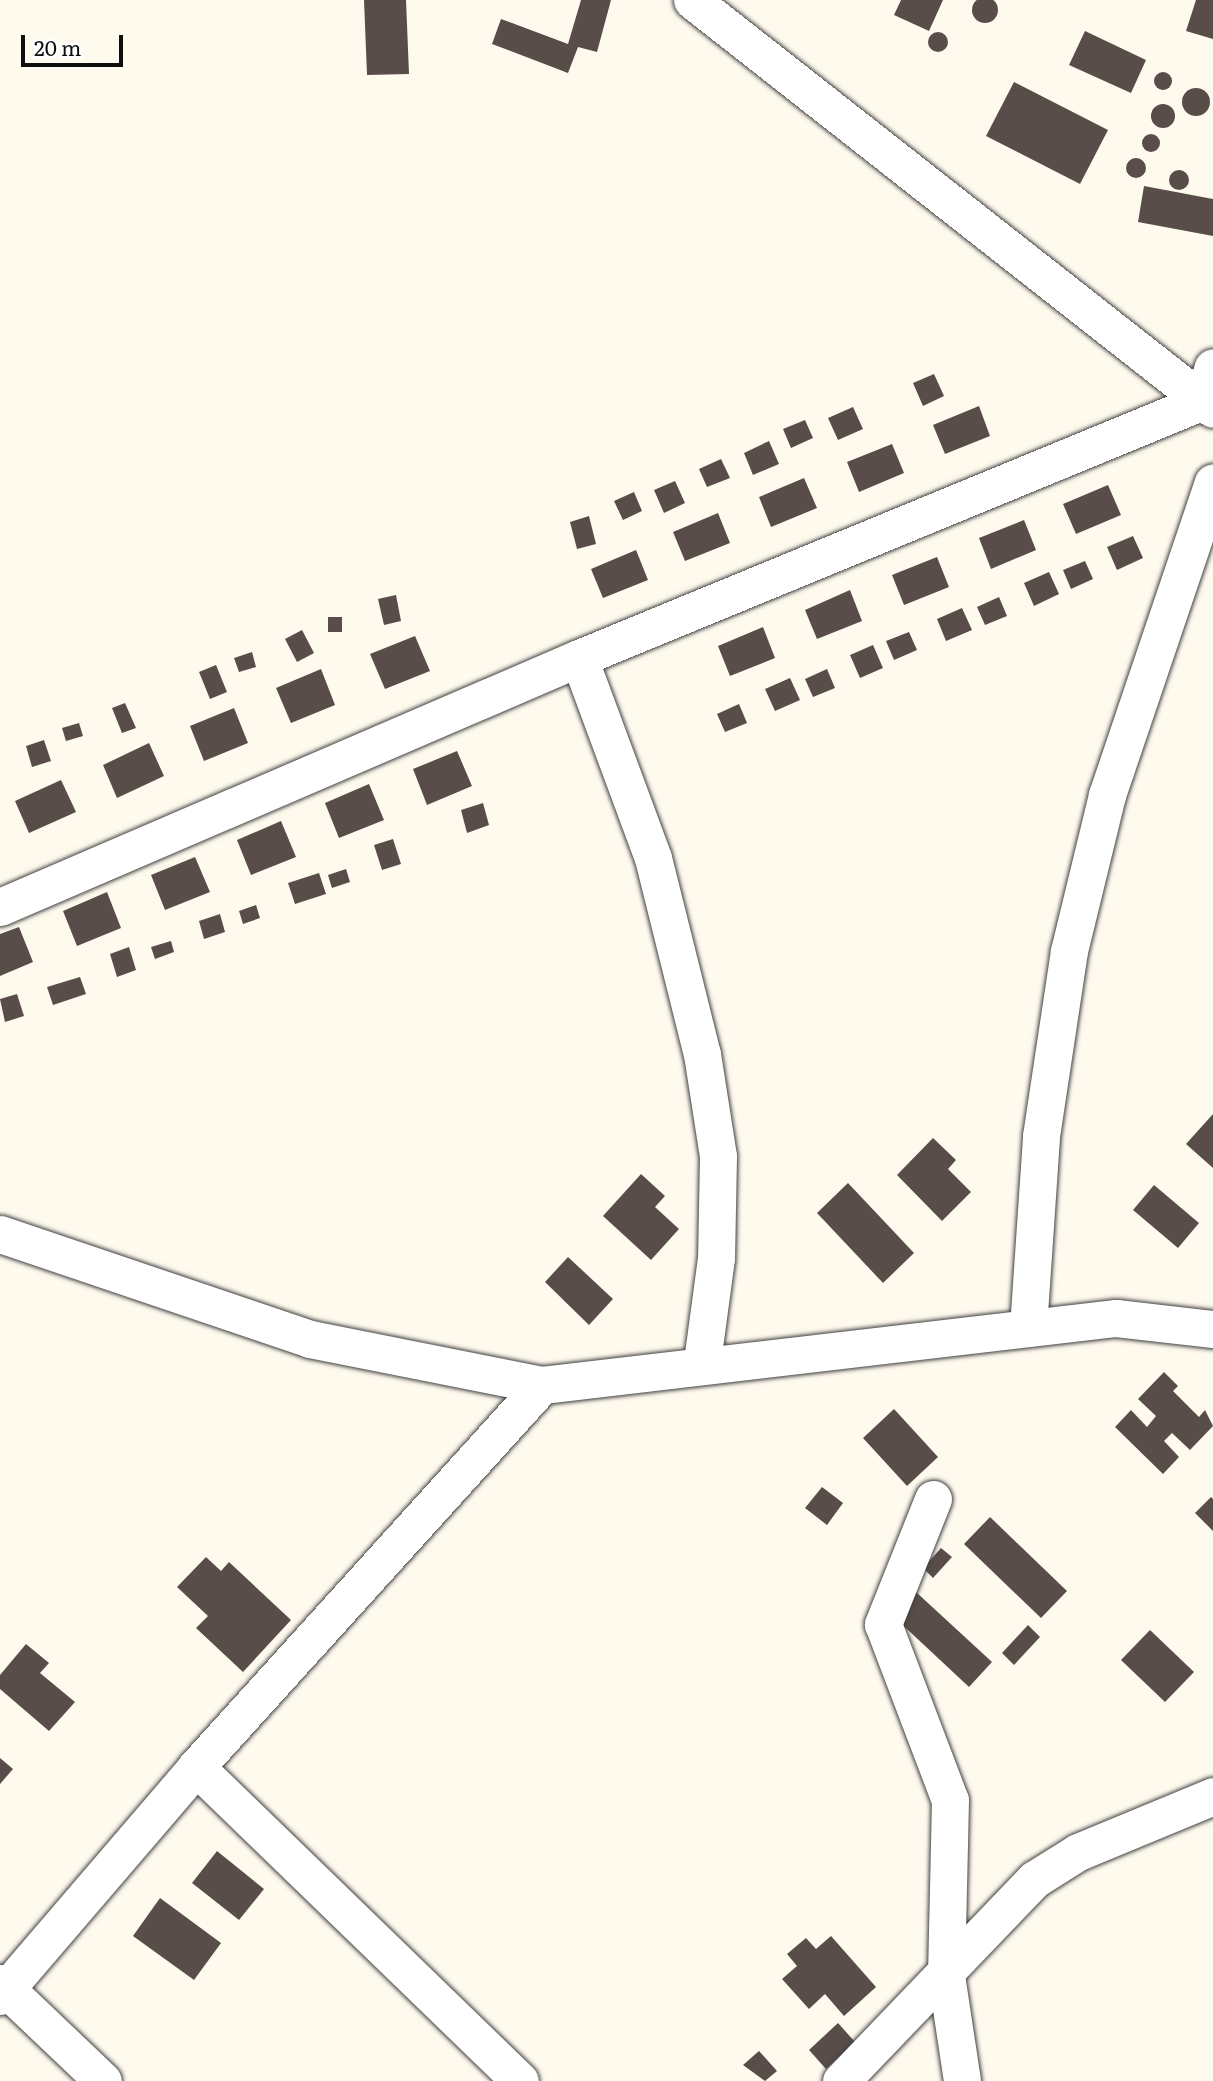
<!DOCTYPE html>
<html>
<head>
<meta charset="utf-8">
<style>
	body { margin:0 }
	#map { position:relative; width:1213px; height:2081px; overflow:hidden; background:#fffaee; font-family:Literata,serif }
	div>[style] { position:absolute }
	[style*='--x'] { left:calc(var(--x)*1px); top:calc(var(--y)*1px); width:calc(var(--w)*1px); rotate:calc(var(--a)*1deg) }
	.building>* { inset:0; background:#584d49 }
	.round { border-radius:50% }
	.roads { filter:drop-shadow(0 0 2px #414141) drop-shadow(0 0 2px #414141) }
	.street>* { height:37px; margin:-18.5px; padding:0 18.5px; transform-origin:18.5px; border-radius:18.5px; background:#fff }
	span { translate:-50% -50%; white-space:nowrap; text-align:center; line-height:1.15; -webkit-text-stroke:7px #fff; paint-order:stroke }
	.scale { position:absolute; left:21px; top:35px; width:102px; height:32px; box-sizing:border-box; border:4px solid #0e0e0e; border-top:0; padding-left:9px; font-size:21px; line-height:24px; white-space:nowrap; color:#0e0e0e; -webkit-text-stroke:5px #fff; paint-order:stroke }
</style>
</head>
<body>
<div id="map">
	<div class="building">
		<i class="round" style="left:972px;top:-3px;width:26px;height:26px"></i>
		<i style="clip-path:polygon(364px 0,406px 0,409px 74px,367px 75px)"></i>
		<i style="clip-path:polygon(581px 0,611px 0,597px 52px,578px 47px,568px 73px,492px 44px,501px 19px,568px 44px)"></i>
		<i style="clip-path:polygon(901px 0,943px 0,929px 31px,894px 15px)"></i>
		<i style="clip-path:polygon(1196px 0,1213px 0,1213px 39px,1186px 31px)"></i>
		<i style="clip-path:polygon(1085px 31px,1146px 60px,1131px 93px,1069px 65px)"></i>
		<i class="round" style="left:928px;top:32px;width:20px;height:20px"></i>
		<i class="round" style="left:1154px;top:72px;width:18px;height:18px"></i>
		<i style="clip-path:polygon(1014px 82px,1108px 130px,1080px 184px,986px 136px)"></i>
		<i class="round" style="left:1182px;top:88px;width:28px;height:28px"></i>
		<i class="round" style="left:1151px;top:104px;width:24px;height:24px"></i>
		<i class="round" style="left:1142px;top:134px;width:18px;height:18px"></i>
		<i class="round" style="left:1126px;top:158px;width:20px;height:20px"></i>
		<i class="round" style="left:1169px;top:170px;width:20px;height:20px"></i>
		<i style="clip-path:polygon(1144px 186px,1213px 199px,1213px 236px,1138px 222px)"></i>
		<i style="clip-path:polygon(934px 374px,944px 396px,923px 406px,913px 383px)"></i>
		<i style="clip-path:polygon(979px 406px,990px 436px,945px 454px,933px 425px)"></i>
		<i style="clip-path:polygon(853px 407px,863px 429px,838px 440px,828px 418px)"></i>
		<i style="clip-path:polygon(805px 420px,813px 438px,791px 448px,783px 429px)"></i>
		<i style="clip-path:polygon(769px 441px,779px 464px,753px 475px,744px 453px)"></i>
		<i style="clip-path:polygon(892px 444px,904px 473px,859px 492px,847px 462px)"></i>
		<i style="clip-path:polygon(721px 459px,730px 478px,707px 487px,699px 469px)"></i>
		<i style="clip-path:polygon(804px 478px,817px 508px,771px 527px,759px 497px)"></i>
		<i style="clip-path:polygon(675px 481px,685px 503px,664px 513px,654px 490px)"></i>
		<i style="clip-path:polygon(1108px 485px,1121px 515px,1076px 534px,1063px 504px)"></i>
		<i style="clip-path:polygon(634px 492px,642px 511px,623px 520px,614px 501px)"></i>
		<i style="clip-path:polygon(718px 513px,730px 543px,685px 561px,673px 532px)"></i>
		<i style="clip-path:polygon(589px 516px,596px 544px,577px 549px,570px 522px)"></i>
		<i style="clip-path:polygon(1024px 520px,1036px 550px,991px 569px,979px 538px)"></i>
		<i style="clip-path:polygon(1133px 536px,1143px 558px,1117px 570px,1107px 547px)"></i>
		<i style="clip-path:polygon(636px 550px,648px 580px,603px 598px,591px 569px)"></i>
		<i style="clip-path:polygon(937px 557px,949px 587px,904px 605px,892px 575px)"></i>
		<i style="clip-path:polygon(1085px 561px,1093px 579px,1071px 589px,1063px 570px)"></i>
		<i style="clip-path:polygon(1049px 572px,1059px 594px,1034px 606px,1024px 583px)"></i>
		<i style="clip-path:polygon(850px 590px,862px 621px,817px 639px,805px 610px)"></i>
		<i style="clip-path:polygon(396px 595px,401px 621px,384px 625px,378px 599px)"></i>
		<i style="clip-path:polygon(999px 597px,1007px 616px,985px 625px,977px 607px)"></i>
		<i style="clip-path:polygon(962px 608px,972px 630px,946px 641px,937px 619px)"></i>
		<i style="clip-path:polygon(328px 617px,342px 617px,342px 632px,328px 632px)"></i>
		<i style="clip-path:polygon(763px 627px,775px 658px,730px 676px,718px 646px)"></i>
		<i style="clip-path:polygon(302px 630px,314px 653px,297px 662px,285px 639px)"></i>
		<i style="clip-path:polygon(909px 632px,917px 650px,894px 660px,886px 641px)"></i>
		<i style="clip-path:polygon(415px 636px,430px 671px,385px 689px,370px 654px)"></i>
		<i style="clip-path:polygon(873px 645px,883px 668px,860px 678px,850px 655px)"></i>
		<i style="clip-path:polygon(252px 652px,256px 667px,239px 672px,234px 658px)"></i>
		<i style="clip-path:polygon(216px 665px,227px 692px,210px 699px,199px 672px)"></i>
		<i style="clip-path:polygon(321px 669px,335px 705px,291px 723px,276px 688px)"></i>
		<i style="clip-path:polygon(827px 669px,835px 688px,813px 697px,805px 679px)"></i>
		<i style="clip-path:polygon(790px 678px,800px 700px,775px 711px,765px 689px)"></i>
		<i style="clip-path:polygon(125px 703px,136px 728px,122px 733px,112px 708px)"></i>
		<i style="clip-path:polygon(739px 704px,747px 723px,725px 732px,717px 714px)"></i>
		<i style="clip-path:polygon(234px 708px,248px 743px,204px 761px,190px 726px)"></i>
		<i style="clip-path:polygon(79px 723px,83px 736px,66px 741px,62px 728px)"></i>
		<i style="clip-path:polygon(44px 740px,51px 761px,32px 767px,26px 746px)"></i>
		<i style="clip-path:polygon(149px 743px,164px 776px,117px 798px,103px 765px)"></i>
		<i style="clip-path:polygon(457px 751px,472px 786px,427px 805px,413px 769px)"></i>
		<i style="clip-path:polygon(61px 780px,76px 812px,29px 833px,15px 801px)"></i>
		<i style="clip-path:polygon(369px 784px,384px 820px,339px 838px,325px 803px)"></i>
		<i style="clip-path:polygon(483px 803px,489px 825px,467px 833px,461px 810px)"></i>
		<i style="clip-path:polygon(281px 821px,296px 857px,251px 875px,237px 840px)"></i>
		<i style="clip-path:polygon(393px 839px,401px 864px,382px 870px,374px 845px)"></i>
		<i style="clip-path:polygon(195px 857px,210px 892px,165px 910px,151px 875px)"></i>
		<i style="clip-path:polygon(346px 869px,350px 882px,332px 888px,328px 875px)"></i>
		<i style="clip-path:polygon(319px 873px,326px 894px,295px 904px,288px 883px)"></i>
		<i style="clip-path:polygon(107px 892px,121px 928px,77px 946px,63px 911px)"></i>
		<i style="clip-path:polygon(256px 905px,260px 918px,243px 924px,239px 911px)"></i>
		<i style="clip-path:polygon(220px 914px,225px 932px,204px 939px,199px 921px)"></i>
		<i style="clip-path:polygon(19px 927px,33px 962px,0 976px,0 934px)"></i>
		<i style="clip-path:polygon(171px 941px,174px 952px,155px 959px,151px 947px)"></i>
		<i style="clip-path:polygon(129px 947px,136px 970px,117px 977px,110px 954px)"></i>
		<i style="clip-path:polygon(80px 977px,86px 994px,53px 1005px,47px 987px)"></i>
		<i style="clip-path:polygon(17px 994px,24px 1016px,5px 1022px,0 999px)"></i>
		<i style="clip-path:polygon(1213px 1114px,1213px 1168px,1186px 1144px)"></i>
		<i style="clip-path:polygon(933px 1138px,956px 1160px,948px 1169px,971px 1192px,942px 1221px,897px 1175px)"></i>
		<i style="clip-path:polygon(641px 1174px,665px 1196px,655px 1207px,679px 1229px,651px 1260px,603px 1216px)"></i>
		<i style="clip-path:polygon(848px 1183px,914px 1253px,883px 1283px,817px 1213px)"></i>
		<i style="clip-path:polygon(1154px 1185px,1199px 1223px,1178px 1248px,1133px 1210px)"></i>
		<i style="clip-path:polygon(568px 1257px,613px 1299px,589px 1325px,545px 1282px)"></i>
		<i style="clip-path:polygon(1164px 1372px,1178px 1386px,1173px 1391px,1199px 1417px,1205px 1410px,1213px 1426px,1190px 1450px,1172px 1433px,1164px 1441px,1179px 1457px,1163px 1474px,1115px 1427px,1131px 1410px,1147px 1427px,1156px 1416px,1138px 1399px)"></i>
		<i style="clip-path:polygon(894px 1409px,938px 1457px,907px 1486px,863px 1438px)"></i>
		<i style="clip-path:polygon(822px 1487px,843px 1503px,827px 1525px,805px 1508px)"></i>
		<i style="clip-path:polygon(1211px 1497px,1213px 1499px,1213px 1531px,1195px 1513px)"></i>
		<i style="clip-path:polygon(990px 1517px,1067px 1591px,1041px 1618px,964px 1544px)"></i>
		<i style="clip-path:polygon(941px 1548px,952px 1557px,933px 1578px,923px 1568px)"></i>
		<i style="clip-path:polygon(206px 1557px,221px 1571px,229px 1562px,291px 1620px,243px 1672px,196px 1628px,208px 1616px,177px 1587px)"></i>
		<i style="clip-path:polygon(916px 1592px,992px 1662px,969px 1687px,893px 1616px)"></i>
		<i style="clip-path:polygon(1028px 1625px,1040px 1637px,1014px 1665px,1002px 1653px)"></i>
		<i style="clip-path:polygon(1150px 1630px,1194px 1672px,1165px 1702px,1121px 1660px)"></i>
		<i style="clip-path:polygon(26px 1644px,49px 1663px,40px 1673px,75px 1702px,49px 1731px,0 1689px,0 1675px)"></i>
		<i style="clip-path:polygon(0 1758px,13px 1769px,0 1784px)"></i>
		<i style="clip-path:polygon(217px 1851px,264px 1889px,239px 1920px,192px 1883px)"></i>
		<i style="clip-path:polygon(160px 1898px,221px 1943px,194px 1980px,133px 1936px)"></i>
		<i style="clip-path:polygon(831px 1936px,876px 1987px,844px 2016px,825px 1994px,809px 2009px,782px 1979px,797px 1966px,787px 1954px,806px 1938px,816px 1949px)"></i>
		<i style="clip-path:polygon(838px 2023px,855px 2042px,826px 2069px,809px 2050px)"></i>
		<i style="clip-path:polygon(759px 2051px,777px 2071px,765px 2081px,743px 2065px)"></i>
	</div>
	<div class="roads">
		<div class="street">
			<i style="--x:692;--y:0;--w:662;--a:38.13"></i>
			<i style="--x:579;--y:658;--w:213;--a:69.7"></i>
			<i style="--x:653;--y:858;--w:202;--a:76"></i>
			<i style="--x:702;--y:1054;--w:103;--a:81.1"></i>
			<i style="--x:718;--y:1156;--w:102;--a:91.1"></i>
			<i style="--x:716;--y:1258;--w:105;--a:97.7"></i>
			<i style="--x:0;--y:907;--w:630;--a:-23.27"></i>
			<i style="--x:579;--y:658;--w:675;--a:-22.38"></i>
			<i style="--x:1203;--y:401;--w:35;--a:-74"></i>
			<i style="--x:0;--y:1234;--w:327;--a:18.7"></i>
			<i style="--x:310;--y:1339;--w:237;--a:11.2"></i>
			<i style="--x:542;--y:1385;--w:578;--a:-6.66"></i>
			<i style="--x:1116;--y:1318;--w:98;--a:6.5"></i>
			<i style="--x:1028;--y:1328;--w:192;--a:-86.1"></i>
			<i style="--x:1041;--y:1136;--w:187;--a:-81.4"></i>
			<i style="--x:1069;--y:951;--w:161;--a:-76.3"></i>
			<i style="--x:1107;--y:795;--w:330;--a:-71.3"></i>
			<i style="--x:933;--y:1499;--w:135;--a:111.8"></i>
			<i style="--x:883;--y:1624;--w:188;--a:69.2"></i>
			<i style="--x:950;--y:1800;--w:175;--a:91.3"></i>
			<i style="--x:946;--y:1975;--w:107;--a:81.4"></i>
			<i style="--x:196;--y:1767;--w:451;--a:44.1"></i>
			<i style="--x:0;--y:1983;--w:142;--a:43.6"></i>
			<i style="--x:0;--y:1996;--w:301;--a:-49.4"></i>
			<i style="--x:196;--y:1767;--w:515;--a:-47.83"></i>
			<i style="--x:841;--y:2081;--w:280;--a:-46.2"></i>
			<i style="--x:1035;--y:1879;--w:51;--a:-32.1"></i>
			<i style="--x:1078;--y:1852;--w:146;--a:-22.5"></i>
		</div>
	</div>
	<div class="scale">20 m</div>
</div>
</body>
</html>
